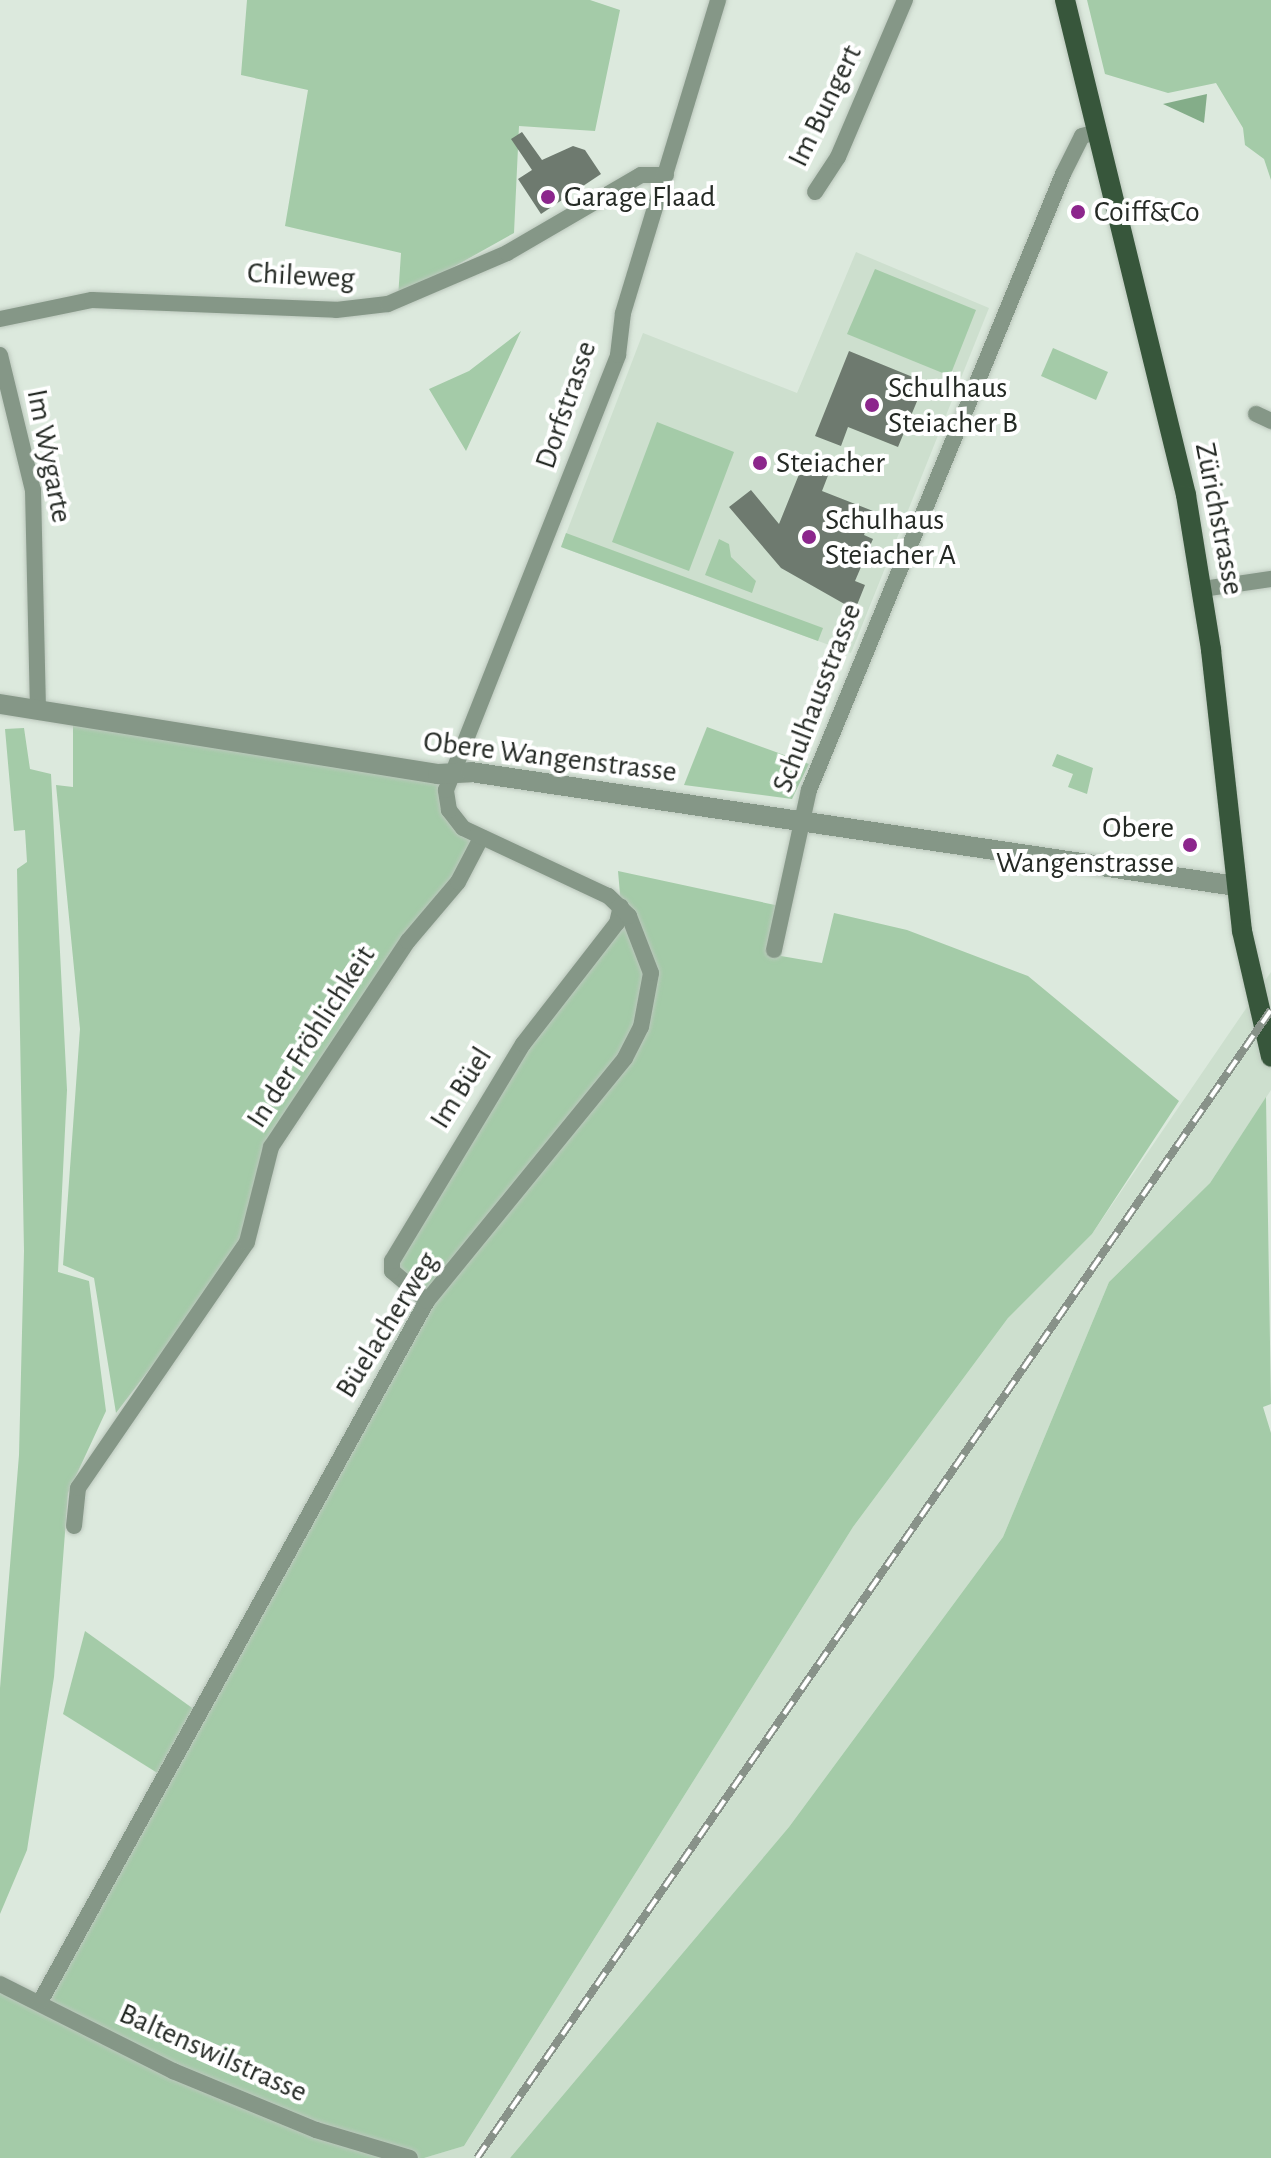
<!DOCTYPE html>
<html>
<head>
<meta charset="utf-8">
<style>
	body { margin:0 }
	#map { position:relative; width:1271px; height:2158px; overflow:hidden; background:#dce9dd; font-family:"Alegreya Sans",sans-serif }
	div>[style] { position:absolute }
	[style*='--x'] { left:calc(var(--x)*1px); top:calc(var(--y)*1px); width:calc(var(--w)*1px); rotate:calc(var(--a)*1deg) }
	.built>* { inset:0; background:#cddfce }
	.green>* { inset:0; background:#a4cba8 }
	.water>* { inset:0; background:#84ad89 }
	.building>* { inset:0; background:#6e7a6f }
	.roads { filter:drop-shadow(0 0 2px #bbc7bc) drop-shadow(0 0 2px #bbc7bc) }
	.minor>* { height:16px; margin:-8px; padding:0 8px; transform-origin:8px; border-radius:8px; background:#859787 }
	.tertiary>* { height:20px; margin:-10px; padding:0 10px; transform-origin:10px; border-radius:10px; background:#859787 }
	.primary>* { height:20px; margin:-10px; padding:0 10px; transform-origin:10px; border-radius:10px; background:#37563b }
	.rail>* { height:8px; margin-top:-4px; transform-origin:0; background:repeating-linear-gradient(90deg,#fff 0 15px,#889289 0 30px); box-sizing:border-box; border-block:2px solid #889289 }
	.dots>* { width:22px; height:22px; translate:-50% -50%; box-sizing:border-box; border:4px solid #fff; border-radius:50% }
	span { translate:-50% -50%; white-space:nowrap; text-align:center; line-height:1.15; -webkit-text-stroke:8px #fff; paint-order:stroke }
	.street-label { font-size:30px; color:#252a25 }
	.poi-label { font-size:30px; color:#252a25 }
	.left { translate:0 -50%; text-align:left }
	.right { translate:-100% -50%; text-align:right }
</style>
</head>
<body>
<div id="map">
	<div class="built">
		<i style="clip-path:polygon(856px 252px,989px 308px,851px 653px,561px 547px,643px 333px,797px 393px)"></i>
		<i style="clip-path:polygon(1271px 972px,1271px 1090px,1210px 1183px,1109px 1282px,1003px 1537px,789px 1827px,510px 2158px,424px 2158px,464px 2146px,853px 1527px,1008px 1318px,1092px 1234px)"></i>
	</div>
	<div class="green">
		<i style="clip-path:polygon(247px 0,590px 0,620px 10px,595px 131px,519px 126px,514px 233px,398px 298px,401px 253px,285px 226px,308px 90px,241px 75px)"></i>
		<i style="clip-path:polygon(1087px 0,1271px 0,1271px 180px,1264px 159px,1245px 145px,1243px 128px,1216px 83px,1168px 93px,1105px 74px)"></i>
		<i style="clip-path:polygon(875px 269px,976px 310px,950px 376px,847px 334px)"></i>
		<i style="clip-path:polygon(521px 331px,466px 451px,429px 389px,469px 371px)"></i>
		<i style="clip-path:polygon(1053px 348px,1108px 372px,1096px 400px,1041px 376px)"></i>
		<i style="clip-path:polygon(657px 422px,734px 452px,689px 571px,612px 542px)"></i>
		<i style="clip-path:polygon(566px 533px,823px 628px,818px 641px,561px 547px)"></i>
		<i style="clip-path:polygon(719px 539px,729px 544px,731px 557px,756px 581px,752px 593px,705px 575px)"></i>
		<i style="clip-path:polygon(73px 719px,438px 774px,449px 810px,481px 838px,271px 1147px,247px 1242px,116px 1413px,94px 1278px,63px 1265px,80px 1029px,56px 785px,73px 787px)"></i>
		<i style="clip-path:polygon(707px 727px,809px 764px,792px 799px,684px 785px)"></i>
		<i style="clip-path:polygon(24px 728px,30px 769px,51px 774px,67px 1090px,58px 1272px,89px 1281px,106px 1411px,68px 1493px,54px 1677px,27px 1850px,0 1914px,0 1688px,19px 1455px,24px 1251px,17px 869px,27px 862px,25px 830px,14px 831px,5px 729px)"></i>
		<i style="clip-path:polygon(1057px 754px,1093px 768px,1087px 794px,1068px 787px,1073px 774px,1052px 766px)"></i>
		<i style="clip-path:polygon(618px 871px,789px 908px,781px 956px,822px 963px,834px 913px,907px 930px,1028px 976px,1179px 1101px,1092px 1234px,1008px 1318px,853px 1527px,464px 2146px,424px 2158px,0 2158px,0 1984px,40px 2002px,427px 1302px,392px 1261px,621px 906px)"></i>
		<i style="clip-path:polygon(1266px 1097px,1271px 1404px,1263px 1407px,1271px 1433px,1271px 2158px,510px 2158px,789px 1827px,1003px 1537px,1109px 1282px,1210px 1183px)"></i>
		<i style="clip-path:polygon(85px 1631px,195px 1710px,159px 1774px,63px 1714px)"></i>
	</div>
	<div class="water">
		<i style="clip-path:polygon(1207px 94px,1204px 123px,1163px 104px)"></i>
	</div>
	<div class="building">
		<i style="clip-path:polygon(522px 132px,542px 160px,573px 146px,585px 150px,601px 174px,541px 214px,518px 179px,532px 170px,511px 139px)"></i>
		<i style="clip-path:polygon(849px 351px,925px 382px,898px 447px,848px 427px,841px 446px,815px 436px)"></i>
		<i style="clip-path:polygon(804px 462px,829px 473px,822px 491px,873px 511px,864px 535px,873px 539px,855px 581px,865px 585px,855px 610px,781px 568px,729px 507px,751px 490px,779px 524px)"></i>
	</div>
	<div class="roads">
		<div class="minor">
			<i style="--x:815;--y:192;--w:42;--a:-56.7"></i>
			<i style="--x:838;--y:157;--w:171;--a:-66.9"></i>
			<i style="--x:0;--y:319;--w:94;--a:-11.7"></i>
			<i style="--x:92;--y:300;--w:244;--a:2.3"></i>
			<i style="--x:336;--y:310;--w:52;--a:-6.6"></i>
			<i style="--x:388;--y:304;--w:129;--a:-23.2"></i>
			<i style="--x:507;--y:253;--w:155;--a:-30.2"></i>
			<i style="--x:641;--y:175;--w:25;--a:0"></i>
			<i style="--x:0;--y:355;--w:139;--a:76.3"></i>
			<i style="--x:33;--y:490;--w:221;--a:88.7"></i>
			<i style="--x:1256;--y:414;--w:17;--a:25"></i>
			<i style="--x:1203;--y:589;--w:69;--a:-8.4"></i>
			<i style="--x:774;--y:950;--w:164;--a:-77.7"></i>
			<i style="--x:809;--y:790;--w:666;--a:-67.59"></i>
			<i style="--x:1063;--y:174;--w:42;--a:-63.4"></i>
			<i style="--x:1082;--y:136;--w:16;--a:-15"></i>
			<i style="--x:427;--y:1301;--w:46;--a:-139.4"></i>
			<i style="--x:392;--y:1271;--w:10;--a:-90"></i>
			<i style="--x:392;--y:1261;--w:253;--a:-58.9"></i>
			<i style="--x:523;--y:1044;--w:153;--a:-52.2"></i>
			<i style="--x:617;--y:923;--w:17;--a:-77"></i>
			<i style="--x:74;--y:1526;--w:38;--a:-84"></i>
			<i style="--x:78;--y:1488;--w:298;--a:-55.5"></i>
			<i style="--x:247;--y:1242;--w:98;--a:-75.8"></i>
			<i style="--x:271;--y:1147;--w:247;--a:-56.4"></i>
			<i style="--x:408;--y:941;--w:77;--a:-49.7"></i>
			<i style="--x:458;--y:882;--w:50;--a:-62.4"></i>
			<i style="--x:0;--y:1984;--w:194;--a:26.7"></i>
			<i style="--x:173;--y:2071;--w:155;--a:22.4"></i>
			<i style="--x:316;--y:2130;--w:98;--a:16.6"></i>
			<i style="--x:40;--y:2002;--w:801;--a:-61.1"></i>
			<i style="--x:427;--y:1301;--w:313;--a:-50.8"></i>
			<i style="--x:625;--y:1058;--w:35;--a:-63"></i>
			<i style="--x:641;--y:1027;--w:55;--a:-79.5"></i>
			<i style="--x:651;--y:973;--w:61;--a:-111.1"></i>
			<i style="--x:629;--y:916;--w:29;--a:-136"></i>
			<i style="--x:608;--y:896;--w:160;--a:-154.9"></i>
			<i style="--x:463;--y:828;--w:23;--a:-128"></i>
			<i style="--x:449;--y:810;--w:20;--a:-99"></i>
			<i style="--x:446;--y:790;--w:468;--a:-68.4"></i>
			<i style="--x:618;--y:355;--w:42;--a:-83.2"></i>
			<i style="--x:623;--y:313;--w:327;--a:-73.1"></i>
		</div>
		<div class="tertiary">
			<i style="--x:0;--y:704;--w:444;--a:9.1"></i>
			<i style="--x:438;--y:774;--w:33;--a:-3"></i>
			<i style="--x:471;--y:772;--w:773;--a:8.48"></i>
		</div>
		<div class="primary">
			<i style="--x:1065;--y:0;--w:510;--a:76.26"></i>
			<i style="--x:1186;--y:495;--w:157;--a:80.8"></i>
			<i style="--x:1211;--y:650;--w:283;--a:83.7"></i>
			<i style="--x:1242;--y:931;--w:129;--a:77"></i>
		</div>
	</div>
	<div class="rail">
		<i style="--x:477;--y:2158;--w:1396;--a:-55.33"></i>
	</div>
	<div class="dots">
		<i style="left:548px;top:197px;background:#8c268c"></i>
		<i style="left:1078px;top:212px;background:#8c268c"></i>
		<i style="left:872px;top:405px;background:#8c268c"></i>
		<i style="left:760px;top:463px;background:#8c268c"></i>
		<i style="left:809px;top:537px;background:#8c268c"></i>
		<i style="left:1190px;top:845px;background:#8c268c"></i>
	</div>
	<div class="street-label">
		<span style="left:825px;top:106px;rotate:-64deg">Im Bungert</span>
		<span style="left:301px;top:276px;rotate:3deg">Chileweg</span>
		<span style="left:566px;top:405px;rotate:-71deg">Dorfstrasse</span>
		<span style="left:49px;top:456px;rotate:79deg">Im Wygarte</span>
		<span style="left:1219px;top:519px;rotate:79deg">Zürichstrasse</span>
		<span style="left:817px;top:698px;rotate:-69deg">Schulhausstrasse</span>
		<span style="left:550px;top:757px;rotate:7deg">Obere Wangenstrasse</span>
		<span style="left:311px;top:1037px;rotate:-57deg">In der Fröhlichkeit</span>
		<span style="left:461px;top:1088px;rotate:-58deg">Im Büel</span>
		<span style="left:387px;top:1325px;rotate:-58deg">Büelacherweg</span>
		<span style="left:213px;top:2053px;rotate:24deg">Baltenswilstrasse</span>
	</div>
	<div class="poi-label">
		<span class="left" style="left:564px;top:197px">Garage Flaad</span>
		<span class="left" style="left:1094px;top:212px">Coiff&amp;Co</span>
		<span class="left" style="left:888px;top:405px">Schulhaus<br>Steiacher B</span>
		<span class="left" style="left:776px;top:463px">Steiacher</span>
		<span class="left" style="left:825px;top:537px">Schulhaus<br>Steiacher A</span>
		<span class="right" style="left:1174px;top:845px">Obere<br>Wangenstrasse</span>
	</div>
</div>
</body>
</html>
